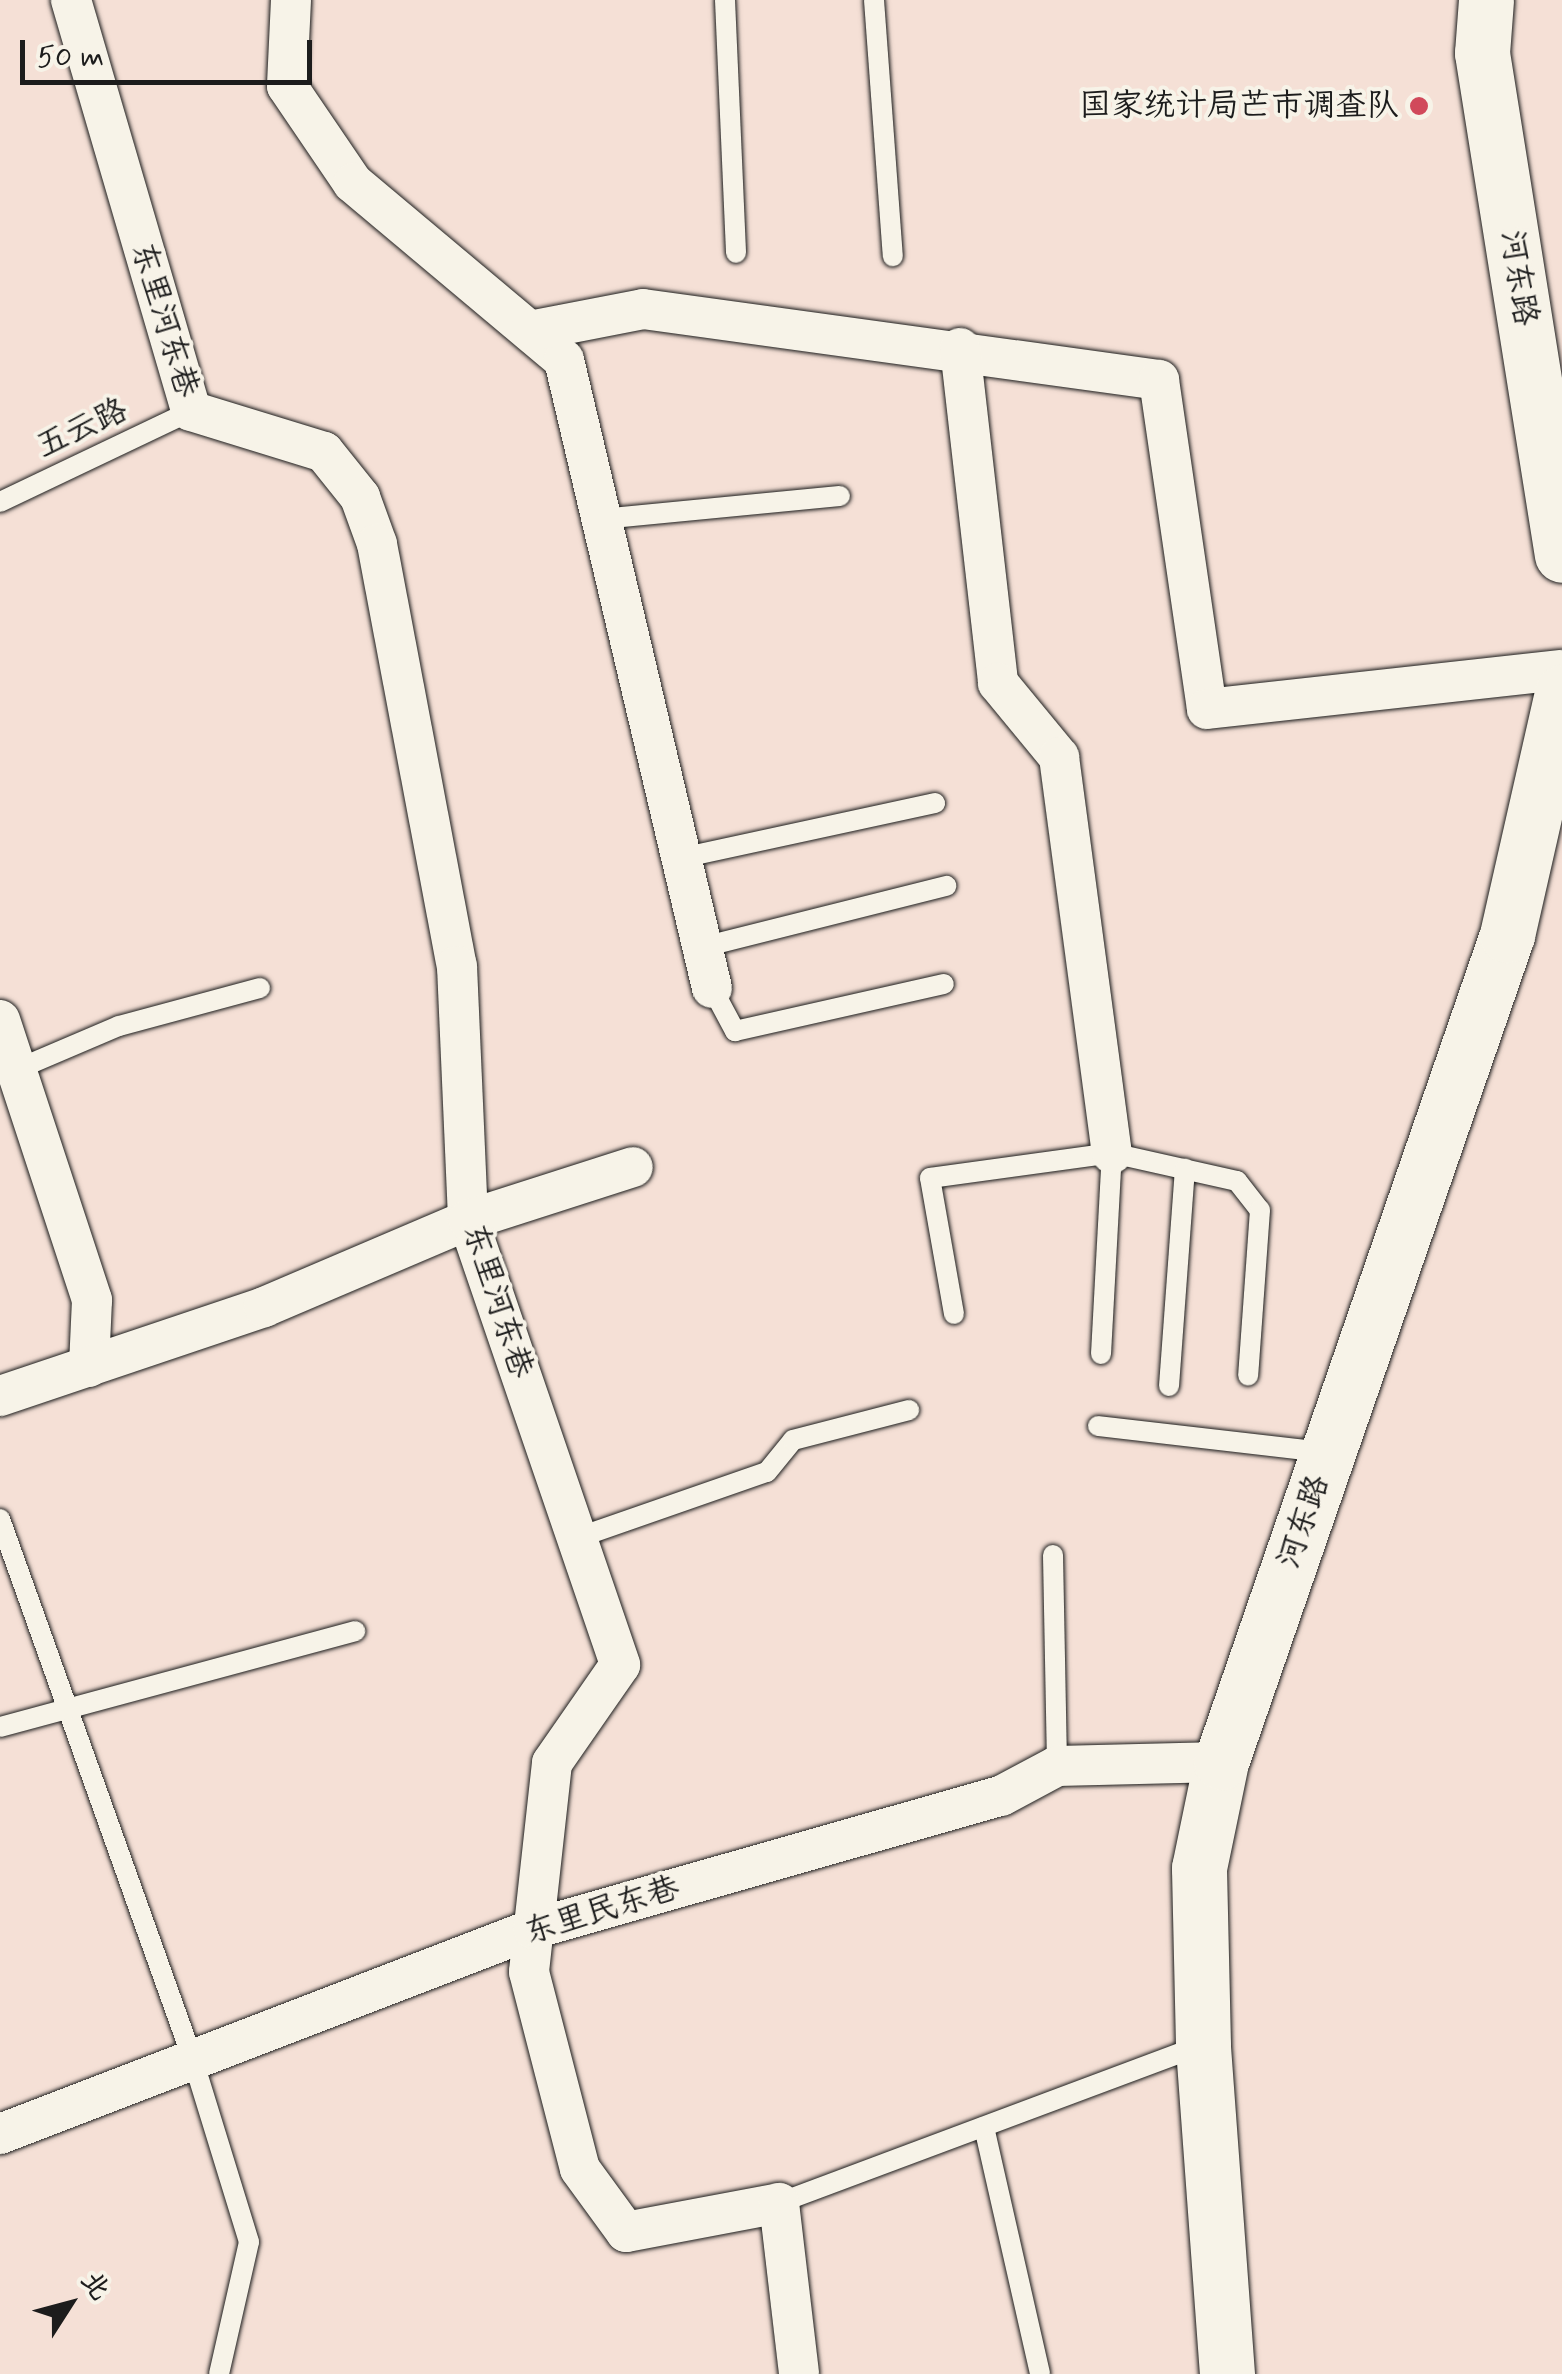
<!DOCTYPE html>
<html>
<head>
<meta charset="utf-8">
<style>
	body { margin:0 }
	#map { position:relative; width:1562px; height:2374px; overflow:hidden; background:#f5e0d6; font-family:Mynerve,"LXGW WenKai TC",sans-serif }
	div>[style] { position:absolute }
	[style*='--x'] { left:calc(var(--x)*1px); top:calc(var(--y)*1px); width:calc(var(--w)*1px); rotate:calc(var(--a)*1deg) }
	.roads { filter:drop-shadow(0 0 2px #1c1c1c) drop-shadow(0 0 2px #1c1c1c) }
	.lane>* { height:20px; margin:-10px; padding:0 10px; transform-origin:10px; border-radius:10px; background:#f7f3e8 }
	.street>* { height:40px; margin:-20px; padding:0 20px; transform-origin:20px; border-radius:20px; background:#f7f3e8 }
	.secondary>* { height:55px; margin:-27.5px; padding:0 27.5px; transform-origin:27.5px; border-radius:27.5px; background:#f7f3e8 }
	.dots>* { width:28px; height:28px; translate:-50% -50%; box-sizing:border-box; border:5px solid #f7f3e8; border-radius:50% }
	span { translate:-50% -50%; white-space:nowrap; text-align:center; line-height:1.15; -webkit-text-stroke:8px #f7f3e8; paint-order:stroke }
	.poi-label { font-size:32px; color:#1c1c1c }
	.right { translate:-100% -50%; text-align:right }
	.street-label { font-size:32px; color:#1c1c1c }
	.north { position:absolute; left:20px; top:2254px; width:100px; height:100px; -webkit-text-stroke:8px #f7f3e8; paint-order:stroke; rotate:54deg; font-size:28px; font-weight:700; line-height:40px; text-align:center; color:#1c1c1c }
	.north::after { content:''; display:block; margin:auto; width:35px; height:45px; background:#1c1c1c; clip-path:polygon(50% 0,100% 100%,50% 72%,0 100%) }
	.scale { position:absolute; left:20px; top:40px; width:292px; height:45px; box-sizing:border-box; border:5px solid #1c1c1c; border-top:0; padding-left:12px; font-size:30px; line-height:35px; white-space:nowrap; color:#1c1c1c; -webkit-text-stroke:8px #f7f3e8; paint-order:stroke }
</style>
</head>
<body>
<div id="map">
	<div class="roads">
		<div class="lane">
			<i style="--x:725;--y:0;--w:253;--a:87.5"></i>
			<i style="--x:874;--y:0;--w:257;--a:85.8"></i>
			<i style="--x:0;--y:502;--w:212;--a:-25.5"></i>
			<i style="--x:601;--y:519;--w:240;--a:-5.5"></i>
			<i style="--x:681;--y:858;--w:260;--a:-12.2"></i>
			<i style="--x:703;--y:947;--w:251;--a:-14.1"></i>
			<i style="--x:712;--y:988;--w:49;--a:61.9"></i>
			<i style="--x:735;--y:1031;--w:214;--a:-12.7"></i>
			<i style="--x:11;--y:1072;--w:117;--a:-23.1"></i>
			<i style="--x:119;--y:1026;--w:146;--a:-15.1"></i>
			<i style="--x:954;--y:1314;--w:138;--a:-100"></i>
			<i style="--x:930;--y:1178;--w:184;--a:-7.8"></i>
			<i style="--x:1112;--y:1153;--w:128;--a:12.6"></i>
			<i style="--x:1237;--y:1181;--w:37;--a:52"></i>
			<i style="--x:1260;--y:1210;--w:166;--a:94.1"></i>
			<i style="--x:1101;--y:1354;--w:201;--a:-86.9"></i>
			<i style="--x:1169;--y:1386;--w:218;--a:-85.8"></i>
			<i style="--x:1098;--y:1426;--w:227;--a:6.6"></i>
			<i style="--x:0;--y:1519;--w:578;--a:70.37"></i>
			<i style="--x:194;--y:2063;--w:187;--a:72.9"></i>
			<i style="--x:249;--y:2242;--w:135;--a:102.8"></i>
			<i style="--x:577;--y:1538;--w:201;--a:-19.2"></i>
			<i style="--x:767;--y:1472;--w:41;--a:-50.9"></i>
			<i style="--x:793;--y:1440;--w:120;--a:-14.5"></i>
			<i style="--x:1053;--y:1555;--w:211;--a:88.9"></i>
			<i style="--x:0;--y:1727;--w:368;--a:-15.1"></i>
			<i style="--x:984;--y:2127;--w:253;--a:77.2"></i>
			<i style="--x:779;--y:2203;--w:448;--a:-20.5"></i>
		</div>
		<div class="street">
			<i style="--x:71;--y:0;--w:428;--a:73.7"></i>
			<i style="--x:191;--y:411;--w:139;--a:17.1"></i>
			<i style="--x:324;--y:452;--w:58;--a:51.3"></i>
			<i style="--x:360;--y:497;--w:50;--a:70.1"></i>
			<i style="--x:377;--y:544;--w:430;--a:79.3"></i>
			<i style="--x:457;--y:966;--w:254;--a:87.5"></i>
			<i style="--x:468;--y:1220;--w:470;--a:71.1"></i>
			<i style="--x:620;--y:1665;--w:119;--a:124.8"></i>
			<i style="--x:552;--y:1763;--w:210;--a:96.3"></i>
			<i style="--x:529;--y:1972;--w:203;--a:75.5"></i>
			<i style="--x:580;--y:2169;--w:78;--a:53.9"></i>
			<i style="--x:626;--y:2232;--w:156;--a:-10.7"></i>
			<i style="--x:779;--y:2203;--w:172;--a:83.3"></i>
			<i style="--x:291;--y:0;--w:86;--a:92.7"></i>
			<i style="--x:287;--y:86;--w:117;--a:55.8"></i>
			<i style="--x:353;--y:183;--w:275;--a:40"></i>
			<i style="--x:564;--y:360;--w:645;--a:76.74"></i>
			<i style="--x:530;--y:331;--w:115;--a:-11"></i>
			<i style="--x:643;--y:309;--w:521;--a:7.83"></i>
			<i style="--x:1159;--y:380;--w:332;--a:81.7"></i>
			<i style="--x:1207;--y:709;--w:357;--a:-6.3"></i>
			<i style="--x:960;--y:348;--w:337;--a:83.5"></i>
			<i style="--x:998;--y:683;--w:96;--a:50.5"></i>
			<i style="--x:1059;--y:757;--w:400;--a:82.4"></i>
			<i style="--x:0;--y:1020;--w:295;--a:71.8"></i>
			<i style="--x:92;--y:1300;--w:67;--a:92.6"></i>
			<i style="--x:0;--y:1396;--w:279;--a:-18.6"></i>
			<i style="--x:264;--y:1307;--w:222;--a:-23.1"></i>
			<i style="--x:468;--y:1220;--w:173;--a:-17.8"></i>
			<i style="--x:0;--y:2134;--w:571;--a:-21.04"></i>
			<i style="--x:533;--y:1929;--w:487;--a:-15.9"></i>
			<i style="--x:1001;--y:1796;--w:64;--a:-28.2"></i>
			<i style="--x:1057;--y:1766;--w:164;--a:-1.4"></i>
		</div>
		<div class="secondary">
			<i style="--x:1486;--y:0;--w:53;--a:94.3"></i>
			<i style="--x:1482;--y:53;--w:508;--a:80.95"></i>
			<i style="--x:1227;--y:2374;--w:330;--a:-94.2"></i>
			<i style="--x:1203;--y:2045;--w:177;--a:-91.3"></i>
			<i style="--x:1199;--y:1868;--w:108;--a:-78.3"></i>
			<i style="--x:1221;--y:1762;--w:875;--a:-70.92"></i>
			<i style="--x:1507;--y:935;--w:249;--a:-77.2"></i>
		</div>
	</div>
	<div class="dots">
		<i style="left:1419px;top:106px;background:#d1495b"></i>
	</div>
	<div class="poi-label">
		<span class="right" style="left:1399px;top:106px">国家统计局芒市调查队</span>
	</div>
	<div class="street-label">
		<span style="left:1518px;top:278px;rotate:81deg">河东路</span>
		<span style="left:164px;top:320px;rotate:73deg">东里河东巷</span>
		<span style="left:82px;top:429px;rotate:-25deg">五云路</span>
		<span style="left:497px;top:1301px;rotate:72deg">东里河东巷</span>
		<span style="left:1304px;top:1522px;rotate:-71deg">河东路</span>
		<span style="left:602px;top:1911px;rotate:-17deg">东里民东巷</span>
	</div>
	<div class="north">北</div>
	<div class="scale">50 m</div>
</div>
</body>
</html>
